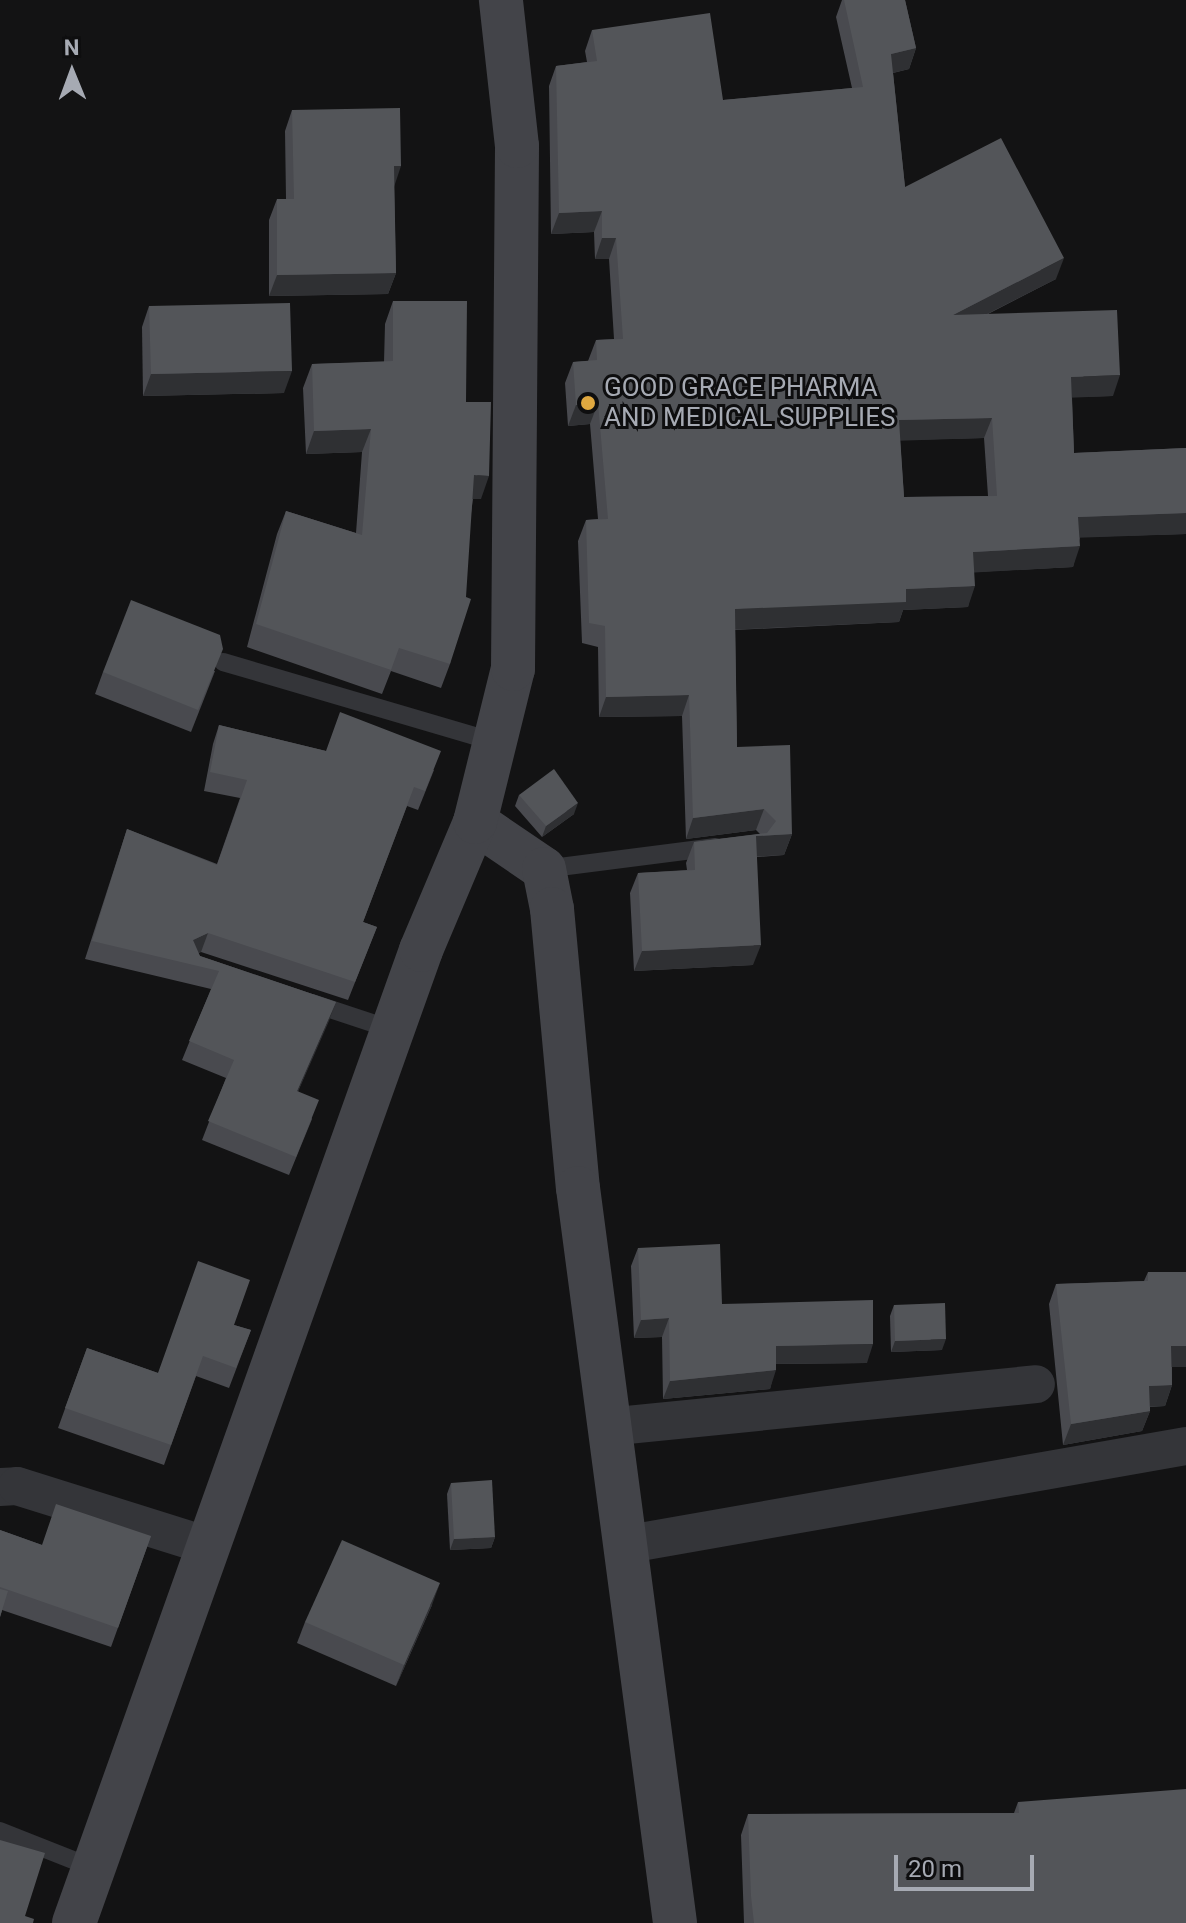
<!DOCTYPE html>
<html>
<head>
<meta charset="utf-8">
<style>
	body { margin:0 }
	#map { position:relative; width:1186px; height:1923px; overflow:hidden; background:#131314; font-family:Roboto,sans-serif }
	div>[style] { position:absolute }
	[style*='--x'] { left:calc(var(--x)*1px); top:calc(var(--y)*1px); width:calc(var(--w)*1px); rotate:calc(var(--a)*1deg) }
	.lane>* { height:18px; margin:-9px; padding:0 9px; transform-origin:9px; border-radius:9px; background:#343539 }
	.street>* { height:38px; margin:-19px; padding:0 19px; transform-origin:19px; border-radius:19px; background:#343539 }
	.secondary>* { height:44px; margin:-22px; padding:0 22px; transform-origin:22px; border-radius:22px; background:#434449 }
	.wall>* { inset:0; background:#494a4f }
	.shaded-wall>* { inset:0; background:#2f3033 }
	.building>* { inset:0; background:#535559 }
	.dots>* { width:22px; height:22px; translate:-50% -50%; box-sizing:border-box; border:4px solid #0e0e0f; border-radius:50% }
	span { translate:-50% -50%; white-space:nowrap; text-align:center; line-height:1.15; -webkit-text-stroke:6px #0e0e0f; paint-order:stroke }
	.poi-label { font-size:26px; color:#a6aab3 }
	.left { translate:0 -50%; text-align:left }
	.north { position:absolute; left:32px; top:32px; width:80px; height:80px; -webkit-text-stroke:6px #0e0e0f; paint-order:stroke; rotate:359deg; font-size:22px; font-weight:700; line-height:32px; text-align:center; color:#a6aab3 }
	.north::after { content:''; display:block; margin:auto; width:28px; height:36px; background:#a6aab3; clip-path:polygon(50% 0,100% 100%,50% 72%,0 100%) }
	.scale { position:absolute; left:894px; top:1855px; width:140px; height:36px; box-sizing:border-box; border:4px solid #a6aab3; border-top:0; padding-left:10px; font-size:24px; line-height:28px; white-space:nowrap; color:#a6aab3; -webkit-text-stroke:6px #0e0e0f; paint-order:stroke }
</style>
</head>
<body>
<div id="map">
	<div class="lane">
		<i style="--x:223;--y:662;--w:284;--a:16.4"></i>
		<i style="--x:544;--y:869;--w:173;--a:-7.3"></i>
		<i style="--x:312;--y:1003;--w:85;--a:18.4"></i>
		<i style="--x:0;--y:1831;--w:100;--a:21.7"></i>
	</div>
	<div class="street">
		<i style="--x:607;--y:1427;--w:431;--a:-5.7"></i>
		<i style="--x:0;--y:1487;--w:17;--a:-3"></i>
		<i style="--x:17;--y:1486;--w:201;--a:17.4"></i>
		<i style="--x:623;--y:1545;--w:572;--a:-9.97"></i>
	</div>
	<div class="secondary">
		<i style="--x:475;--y:822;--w:83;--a:34.3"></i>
		<i style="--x:544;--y:869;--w:41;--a:78.7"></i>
		<i style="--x:552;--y:909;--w:280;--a:84.7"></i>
		<i style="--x:578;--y:1188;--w:741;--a:82.48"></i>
		<i style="--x:74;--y:1923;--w:1033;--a:-70.37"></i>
		<i style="--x:421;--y:950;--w:139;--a:-67.1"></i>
		<i style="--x:475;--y:822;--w:158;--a:-76.1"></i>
		<i style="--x:513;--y:669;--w:523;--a:-89.56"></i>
		<i style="--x:517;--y:146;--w:147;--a:-96.3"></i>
	</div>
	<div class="wall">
		<i style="clip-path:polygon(evenodd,842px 0,905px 0,916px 48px,909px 69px,893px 73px,905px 187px,1056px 279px,988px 314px,1113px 396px,1072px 397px,1074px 453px,1186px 448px,1186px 534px,1080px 537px,1073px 567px,974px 572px,968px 607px,903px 610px,899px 622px,735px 630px,737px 747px,792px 834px,784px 855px,757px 857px,753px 965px,634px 971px,630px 893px,638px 873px,687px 870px,686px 863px,694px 842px,760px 834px,756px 830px,686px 839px,682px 716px,599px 717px,598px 647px,582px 643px,578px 541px,586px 520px,598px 519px,590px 424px,568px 426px,565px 383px,573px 362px,588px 361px,596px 340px,614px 339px,609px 259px,595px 259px,594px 232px,551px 234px,549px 86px,556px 66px,587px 62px,585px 51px,592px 30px,723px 100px,852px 88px,836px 17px,842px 0,984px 438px,988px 496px,904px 497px,900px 440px,984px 438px)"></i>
		<i style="clip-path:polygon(292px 110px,394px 186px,396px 273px,388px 294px,269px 296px,269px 220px,277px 199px,286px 199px,285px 131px)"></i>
		<i style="clip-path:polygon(393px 301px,466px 402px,481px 499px,473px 499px,450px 664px,441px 688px,391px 671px,382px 694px,247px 647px,277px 534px,286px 511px,356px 533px,362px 452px,306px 454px,303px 388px,312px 364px,384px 362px,385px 324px)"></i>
		<i style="clip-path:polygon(149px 306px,284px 393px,143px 396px,142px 327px)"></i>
		<i style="clip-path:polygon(215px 671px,191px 732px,95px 694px,103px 672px)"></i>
		<i style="clip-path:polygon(219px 725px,326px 751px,434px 770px,418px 810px,407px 806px,363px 922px,377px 927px,348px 1000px,201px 952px,198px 953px,200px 956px,336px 1002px,298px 1091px,312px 1119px,289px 1175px,202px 1140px,226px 1078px,182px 1060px,211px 989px,85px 959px,127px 829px,217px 864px,240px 798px,204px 791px,213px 744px)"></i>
		<i style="clip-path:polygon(519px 795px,574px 814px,542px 837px,515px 806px)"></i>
		<i style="clip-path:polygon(638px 1248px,722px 1304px,867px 1363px,776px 1364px,770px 1389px,663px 1399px,662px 1337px,634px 1338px,631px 1266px)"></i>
		<i style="clip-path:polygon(1148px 1272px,1186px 1367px,1172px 1367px,1172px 1385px,1165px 1406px,1150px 1407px,1150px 1411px,1142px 1431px,1063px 1445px,1049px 1304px,1056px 1284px,1144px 1281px)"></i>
		<i style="clip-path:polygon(894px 1305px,942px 1350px,891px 1352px,890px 1316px)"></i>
		<i style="clip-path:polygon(234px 1325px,251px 1330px,229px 1388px,196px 1376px,164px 1465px,58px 1428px,87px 1348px,158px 1373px)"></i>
		<i style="clip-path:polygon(451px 1483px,495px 1537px,491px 1548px,450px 1550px,447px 1494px)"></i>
		<i style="clip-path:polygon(0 1530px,42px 1545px,151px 1536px,111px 1647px,2px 1610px,0 1617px)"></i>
		<i style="clip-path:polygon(432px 1605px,396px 1686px,297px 1643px,305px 1622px)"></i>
		<i style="clip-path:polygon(1018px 1802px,1186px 1923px,744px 1923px,741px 1835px,748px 1814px,1014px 1813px)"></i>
	</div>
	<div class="shaded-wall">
		<i style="clip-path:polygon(916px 48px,909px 69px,884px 75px,891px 54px)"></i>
		<i style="clip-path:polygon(394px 166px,401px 166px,394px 187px)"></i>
		<i style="clip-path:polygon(602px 211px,594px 232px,551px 234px,559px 213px)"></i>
		<i style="clip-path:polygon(602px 238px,616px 238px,609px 259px,595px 259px)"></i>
		<i style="clip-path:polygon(1064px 258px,1056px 279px,946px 335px,953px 315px)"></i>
		<i style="clip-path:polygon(396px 273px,388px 294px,269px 296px,277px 275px)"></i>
		<i style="clip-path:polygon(292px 371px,284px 393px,143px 396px,151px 374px)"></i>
		<i style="clip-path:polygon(1120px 375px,1113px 396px,1064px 398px,1071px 377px)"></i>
		<i style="clip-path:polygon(598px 403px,590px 424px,568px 426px,576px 405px)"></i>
		<i style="clip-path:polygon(992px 418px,984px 438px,891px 441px,899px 420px)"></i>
		<i style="clip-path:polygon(371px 429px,362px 452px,306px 454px,314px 431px)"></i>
		<i style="clip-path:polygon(474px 475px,489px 476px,481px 499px,466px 499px)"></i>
		<i style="clip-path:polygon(1186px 513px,1186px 534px,1071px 538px,1078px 517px)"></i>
		<i style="clip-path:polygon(1080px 546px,1073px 567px,966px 573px,973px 552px)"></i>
		<i style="clip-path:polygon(975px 586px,968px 607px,903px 610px,899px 622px,727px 630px,735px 609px,906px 589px)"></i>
		<i style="clip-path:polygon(689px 695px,682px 716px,599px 717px,606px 697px)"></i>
		<i style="clip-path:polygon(578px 803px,574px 814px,542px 837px,546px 826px)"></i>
		<i style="clip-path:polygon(764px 809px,756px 830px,686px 839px,693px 818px)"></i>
		<i style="clip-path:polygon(792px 834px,784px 855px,748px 857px,756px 836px)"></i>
		<i style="clip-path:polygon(208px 933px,201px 952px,186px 958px,193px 940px)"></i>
		<i style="clip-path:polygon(761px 945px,753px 965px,634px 971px,642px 951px)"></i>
		<i style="clip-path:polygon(336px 1002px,329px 1021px,290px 1110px,297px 1091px)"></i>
		<i style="clip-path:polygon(669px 1318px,662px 1337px,634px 1338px,641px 1320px)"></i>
		<i style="clip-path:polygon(946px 1339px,942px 1350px,891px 1352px,895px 1341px)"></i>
		<i style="clip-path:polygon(873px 1344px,867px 1363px,769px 1364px,776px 1346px)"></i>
		<i style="clip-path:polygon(1171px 1346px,1186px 1346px,1186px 1367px,1163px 1367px)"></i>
		<i style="clip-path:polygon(776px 1370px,770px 1389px,663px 1399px,670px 1381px)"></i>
		<i style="clip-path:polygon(1172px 1385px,1165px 1406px,1141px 1407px,1149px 1386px)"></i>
		<i style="clip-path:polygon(1150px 1411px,1142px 1431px,1063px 1445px,1071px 1424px)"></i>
		<i style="clip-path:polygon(495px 1537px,491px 1548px,450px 1550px,454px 1539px)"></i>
		<i style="clip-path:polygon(440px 1583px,432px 1605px,396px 1686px,404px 1665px)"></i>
	</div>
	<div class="building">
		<i style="clip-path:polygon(evenodd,844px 0,905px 0,916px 48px,891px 54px,905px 187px,1001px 138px,1064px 258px,953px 315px,1117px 310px,1120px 375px,1071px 377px,1074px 453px,1186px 448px,1186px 513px,1078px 517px,1080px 546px,973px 552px,975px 586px,906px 589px,906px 602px,735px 609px,737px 747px,790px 745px,792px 834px,756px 836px,761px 945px,642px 951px,638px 873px,695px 870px,694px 842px,767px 833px,776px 821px,764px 809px,693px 818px,689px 695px,606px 697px,605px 626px,589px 623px,586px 520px,608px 519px,598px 403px,576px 405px,573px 362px,597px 360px,596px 340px,623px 339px,616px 238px,602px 238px,602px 211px,559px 213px,556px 66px,597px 61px,592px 30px,710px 13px,723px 100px,863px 87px,844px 0,992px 418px,997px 496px,904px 497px,899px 420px,992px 418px)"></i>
		<i style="clip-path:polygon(400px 108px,401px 166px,394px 166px,396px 273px,277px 275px,277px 199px,294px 199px,292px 110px)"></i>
		<i style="clip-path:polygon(393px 301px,467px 301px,466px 402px,491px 402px,489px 476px,474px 475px,466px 597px,471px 599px,450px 664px,399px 648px,391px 670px,256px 624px,286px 511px,362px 535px,371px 429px,314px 431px,312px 364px,393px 361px)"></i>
		<i style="clip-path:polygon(290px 303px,292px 371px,151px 374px,149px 306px)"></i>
		<i style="clip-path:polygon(131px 600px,220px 635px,223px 649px,198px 710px,103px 672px)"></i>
		<i style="clip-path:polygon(340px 712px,441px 751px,425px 791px,414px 787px,363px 922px,377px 927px,355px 982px,208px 933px,193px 940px,200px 956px,336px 1002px,297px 1091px,319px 1100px,296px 1157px,208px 1121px,234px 1060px,189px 1041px,219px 971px,92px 941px,127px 829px,217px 865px,247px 780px,210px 772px,219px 725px,326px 751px)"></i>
		<i style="clip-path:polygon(554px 769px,578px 803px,546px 826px,519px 795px)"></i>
		<i style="clip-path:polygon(720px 1244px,722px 1304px,873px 1300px,873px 1344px,776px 1346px,776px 1370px,670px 1381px,669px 1318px,641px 1320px,638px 1248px)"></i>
		<i style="clip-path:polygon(198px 1261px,250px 1280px,234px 1325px,251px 1330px,236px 1368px,203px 1356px,171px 1445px,65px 1408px,87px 1348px,158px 1373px)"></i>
		<i style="clip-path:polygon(1148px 1272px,1186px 1272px,1186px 1346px,1171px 1346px,1172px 1385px,1149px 1386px,1150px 1411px,1071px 1424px,1056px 1284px,1148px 1281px)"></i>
		<i style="clip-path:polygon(945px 1303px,946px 1339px,895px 1341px,894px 1305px)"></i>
		<i style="clip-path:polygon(492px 1480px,495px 1537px,454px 1539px,451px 1483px)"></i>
		<i style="clip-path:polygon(56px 1504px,151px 1536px,118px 1628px,0 1587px,0 1530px,42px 1545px)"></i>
		<i style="clip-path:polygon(342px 1540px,440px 1583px,404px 1665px,305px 1622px)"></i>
		<i style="clip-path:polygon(0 1589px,8px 1591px,0 1617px)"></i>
		<i style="clip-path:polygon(1186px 1789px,1186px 1923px,754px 1923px,751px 1896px,748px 1814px,1019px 1813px,1018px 1802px)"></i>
		<i style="clip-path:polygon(0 1840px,45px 1853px,25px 1916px,34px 1919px,33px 1923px,0 1923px)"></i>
	</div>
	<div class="dots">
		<i style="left:588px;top:403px;background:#dfa840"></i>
	</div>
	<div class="poi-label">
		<span class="left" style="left:604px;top:403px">GOOD GRACE PHARMA<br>AND MEDICAL SUPPLIES</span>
	</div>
	<div class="north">N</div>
	<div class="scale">20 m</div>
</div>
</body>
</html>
